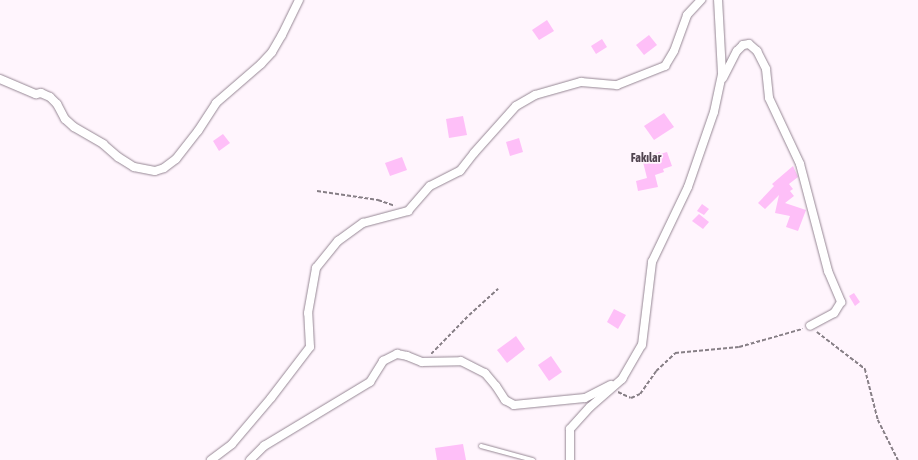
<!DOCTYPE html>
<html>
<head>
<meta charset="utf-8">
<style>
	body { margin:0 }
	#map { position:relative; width:918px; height:460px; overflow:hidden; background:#fff5fd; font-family:"Asap Condensed",sans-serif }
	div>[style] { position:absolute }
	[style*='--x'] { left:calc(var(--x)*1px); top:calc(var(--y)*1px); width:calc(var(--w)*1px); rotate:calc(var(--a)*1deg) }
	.building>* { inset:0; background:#febff8 }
	.path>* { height:1.5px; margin-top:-0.75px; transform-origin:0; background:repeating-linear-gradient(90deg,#877f86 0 4px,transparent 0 6px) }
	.roads { filter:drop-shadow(0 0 1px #968794) drop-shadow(0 0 1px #968794) }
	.service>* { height:4px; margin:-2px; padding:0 2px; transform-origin:2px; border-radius:2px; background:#fff }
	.minor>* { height:8px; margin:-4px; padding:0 4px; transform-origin:4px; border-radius:4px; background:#fff }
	span { translate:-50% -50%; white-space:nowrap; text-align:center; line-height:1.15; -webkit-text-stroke:3.5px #fff5fd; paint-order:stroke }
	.neighbourhood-label { font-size:12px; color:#514450; font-weight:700 }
</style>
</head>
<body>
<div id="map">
	<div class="building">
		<i style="clip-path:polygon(547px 20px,554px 31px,539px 40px,532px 30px)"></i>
		<i style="clip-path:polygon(649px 35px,657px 45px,644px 55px,636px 45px)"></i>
		<i style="clip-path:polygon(602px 39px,607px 47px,596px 54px,591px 46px)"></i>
		<i style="clip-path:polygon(664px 113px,674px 127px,654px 140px,644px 126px)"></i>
		<i style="clip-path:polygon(463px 116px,467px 135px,449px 138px,446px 119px)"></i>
		<i style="clip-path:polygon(223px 134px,230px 143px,219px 151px,213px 141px)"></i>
		<i style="clip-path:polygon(519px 138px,523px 152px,510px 156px,506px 142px)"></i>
		<i style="clip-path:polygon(660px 152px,660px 154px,667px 152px,672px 166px,663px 169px,664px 172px,655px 175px,658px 187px,638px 191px,636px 181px,647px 178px,642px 158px)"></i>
		<i style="clip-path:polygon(402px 157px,407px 170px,390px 176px,385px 163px)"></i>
		<i style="clip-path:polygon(793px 166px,798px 177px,789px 184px,793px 189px,790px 191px,794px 196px,785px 203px,806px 210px,798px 231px,786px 227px,790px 216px,775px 213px,779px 195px,765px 209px,758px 203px,774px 186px,772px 184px)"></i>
		<i style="clip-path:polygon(702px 204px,709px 209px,704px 215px,697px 211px)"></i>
		<i style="clip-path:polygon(699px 214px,709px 222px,703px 229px,692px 221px)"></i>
		<i style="clip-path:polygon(854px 293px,860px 302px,855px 306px,849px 296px)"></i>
		<i style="clip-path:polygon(614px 309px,626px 315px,618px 329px,607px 322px)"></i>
		<i style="clip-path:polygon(516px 336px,525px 349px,507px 363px,497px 350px)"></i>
		<i style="clip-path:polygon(551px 356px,562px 372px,549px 381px,538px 365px)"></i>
		<i style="clip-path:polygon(463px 444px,466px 460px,437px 460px,435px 448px)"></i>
	</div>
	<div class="path">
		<i style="--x:317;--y:191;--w:62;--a:8.4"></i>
		<i style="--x:378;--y:200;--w:18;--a:19"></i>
		<i style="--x:817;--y:332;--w:61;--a:37.6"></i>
		<i style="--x:865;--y:369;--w:53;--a:75.7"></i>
		<i style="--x:878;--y:420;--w:45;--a:63.4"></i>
		<i style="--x:431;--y:354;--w:54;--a:-45.7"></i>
		<i style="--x:469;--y:315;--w:39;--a:-42"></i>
		<i style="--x:618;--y:392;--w:14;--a:25"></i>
		<i style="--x:631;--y:398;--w:10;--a:-24"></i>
		<i style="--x:640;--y:394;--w:28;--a:-55"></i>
		<i style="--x:656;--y:371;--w:26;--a:-43"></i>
		<i style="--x:675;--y:353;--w:64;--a:-5.4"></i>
		<i style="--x:739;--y:347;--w:66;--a:-15.9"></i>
	</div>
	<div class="roads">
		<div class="service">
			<i style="--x:481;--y:446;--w:54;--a:15.1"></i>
		</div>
		<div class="minor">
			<i style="--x:723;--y:78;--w:30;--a:-63"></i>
			<i style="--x:737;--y:51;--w:8;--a:-45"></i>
			<i style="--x:743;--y:45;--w:6;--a:-9"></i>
			<i style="--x:749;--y:44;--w:11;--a:41"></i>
			<i style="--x:757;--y:51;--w:20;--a:63"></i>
			<i style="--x:766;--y:69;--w:29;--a:84"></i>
			<i style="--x:769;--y:98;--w:73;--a:64.8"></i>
			<i style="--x:800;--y:164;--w:111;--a:75.3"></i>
			<i style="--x:828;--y:271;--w:34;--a:67"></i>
			<i style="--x:841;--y:302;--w:13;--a:122"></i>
			<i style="--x:834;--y:313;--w:27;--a:152"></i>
			<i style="--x:0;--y:79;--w:39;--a:23"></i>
			<i style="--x:36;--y:94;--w:5;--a:-11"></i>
			<i style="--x:41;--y:93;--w:10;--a:24"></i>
			<i style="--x:50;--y:97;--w:10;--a:45"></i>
			<i style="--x:57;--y:104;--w:17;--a:62"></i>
			<i style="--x:65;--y:119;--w:12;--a:42"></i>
			<i style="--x:74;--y:127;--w:34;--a:30"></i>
			<i style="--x:103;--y:144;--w:20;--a:41"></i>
			<i style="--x:118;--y:157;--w:19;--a:32"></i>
			<i style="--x:134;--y:167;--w:21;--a:11"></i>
			<i style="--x:155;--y:171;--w:9;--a:-18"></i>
			<i style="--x:164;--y:168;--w:15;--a:-37"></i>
			<i style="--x:176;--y:159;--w:36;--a:-52"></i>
			<i style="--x:198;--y:131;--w:33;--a:-57"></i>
			<i style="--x:216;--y:103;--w:60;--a:-40.9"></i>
			<i style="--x:261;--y:64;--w:16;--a:-47"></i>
			<i style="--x:272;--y:52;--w:20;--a:-60"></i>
			<i style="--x:282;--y:35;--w:39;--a:-64"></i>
			<i style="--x:211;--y:460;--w:26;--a:-37"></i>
			<i style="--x:232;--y:444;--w:60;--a:-49.7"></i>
			<i style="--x:271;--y:398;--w:64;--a:-52.6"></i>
			<i style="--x:310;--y:347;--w:34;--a:-93"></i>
			<i style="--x:308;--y:313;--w:46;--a:-79.9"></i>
			<i style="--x:316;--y:268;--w:35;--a:-51"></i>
			<i style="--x:338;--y:241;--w:31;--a:-36"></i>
			<i style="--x:363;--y:223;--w:47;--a:-14.9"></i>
			<i style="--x:408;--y:211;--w:33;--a:-49"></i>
			<i style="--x:430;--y:186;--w:34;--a:-27"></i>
			<i style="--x:460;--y:171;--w:23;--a:-52"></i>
			<i style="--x:474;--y:153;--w:63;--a:-48.2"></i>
			<i style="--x:516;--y:106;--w:22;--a:-30"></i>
			<i style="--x:535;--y:95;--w:48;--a:-15.8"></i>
			<i style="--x:581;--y:82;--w:36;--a:5"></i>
			<i style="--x:617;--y:85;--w:52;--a:-21.6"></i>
			<i style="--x:665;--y:66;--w:17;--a:-59"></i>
			<i style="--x:674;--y:51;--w:38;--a:-70"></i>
			<i style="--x:687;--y:15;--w:21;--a:-47"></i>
			<i style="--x:250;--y:460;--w:20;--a:-45"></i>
			<i style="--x:264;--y:446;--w:124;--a:-31.1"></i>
			<i style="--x:370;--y:382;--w:25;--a:-58"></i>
			<i style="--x:383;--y:361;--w:16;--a:-27"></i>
			<i style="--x:397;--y:354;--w:10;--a:11"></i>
			<i style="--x:407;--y:356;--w:16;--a:22"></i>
			<i style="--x:422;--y:362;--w:39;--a:-1"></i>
			<i style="--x:461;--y:361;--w:27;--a:27"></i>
			<i style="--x:485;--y:373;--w:17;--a:50"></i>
			<i style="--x:496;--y:386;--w:17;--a:57"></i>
			<i style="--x:505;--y:400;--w:10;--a:29"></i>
			<i style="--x:514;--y:405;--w:71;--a:-5.6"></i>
			<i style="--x:585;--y:398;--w:29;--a:-27"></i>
			<i style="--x:570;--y:460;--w:31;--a:-90"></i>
			<i style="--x:570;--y:429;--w:30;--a:-48"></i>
			<i style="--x:590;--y:407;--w:43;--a:-41.2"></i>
			<i style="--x:622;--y:379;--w:39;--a:-60"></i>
			<i style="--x:642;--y:345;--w:84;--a:-83.1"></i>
			<i style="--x:652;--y:262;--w:83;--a:-64.4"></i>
			<i style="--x:688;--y:187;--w:79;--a:-70.9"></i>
			<i style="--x:714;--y:112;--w:40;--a:-78"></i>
			<i style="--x:722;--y:73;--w:73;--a:-93.1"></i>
		</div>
	</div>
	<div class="neighbourhood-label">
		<span style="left:646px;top:159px">Fakılar</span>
	</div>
</div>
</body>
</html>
